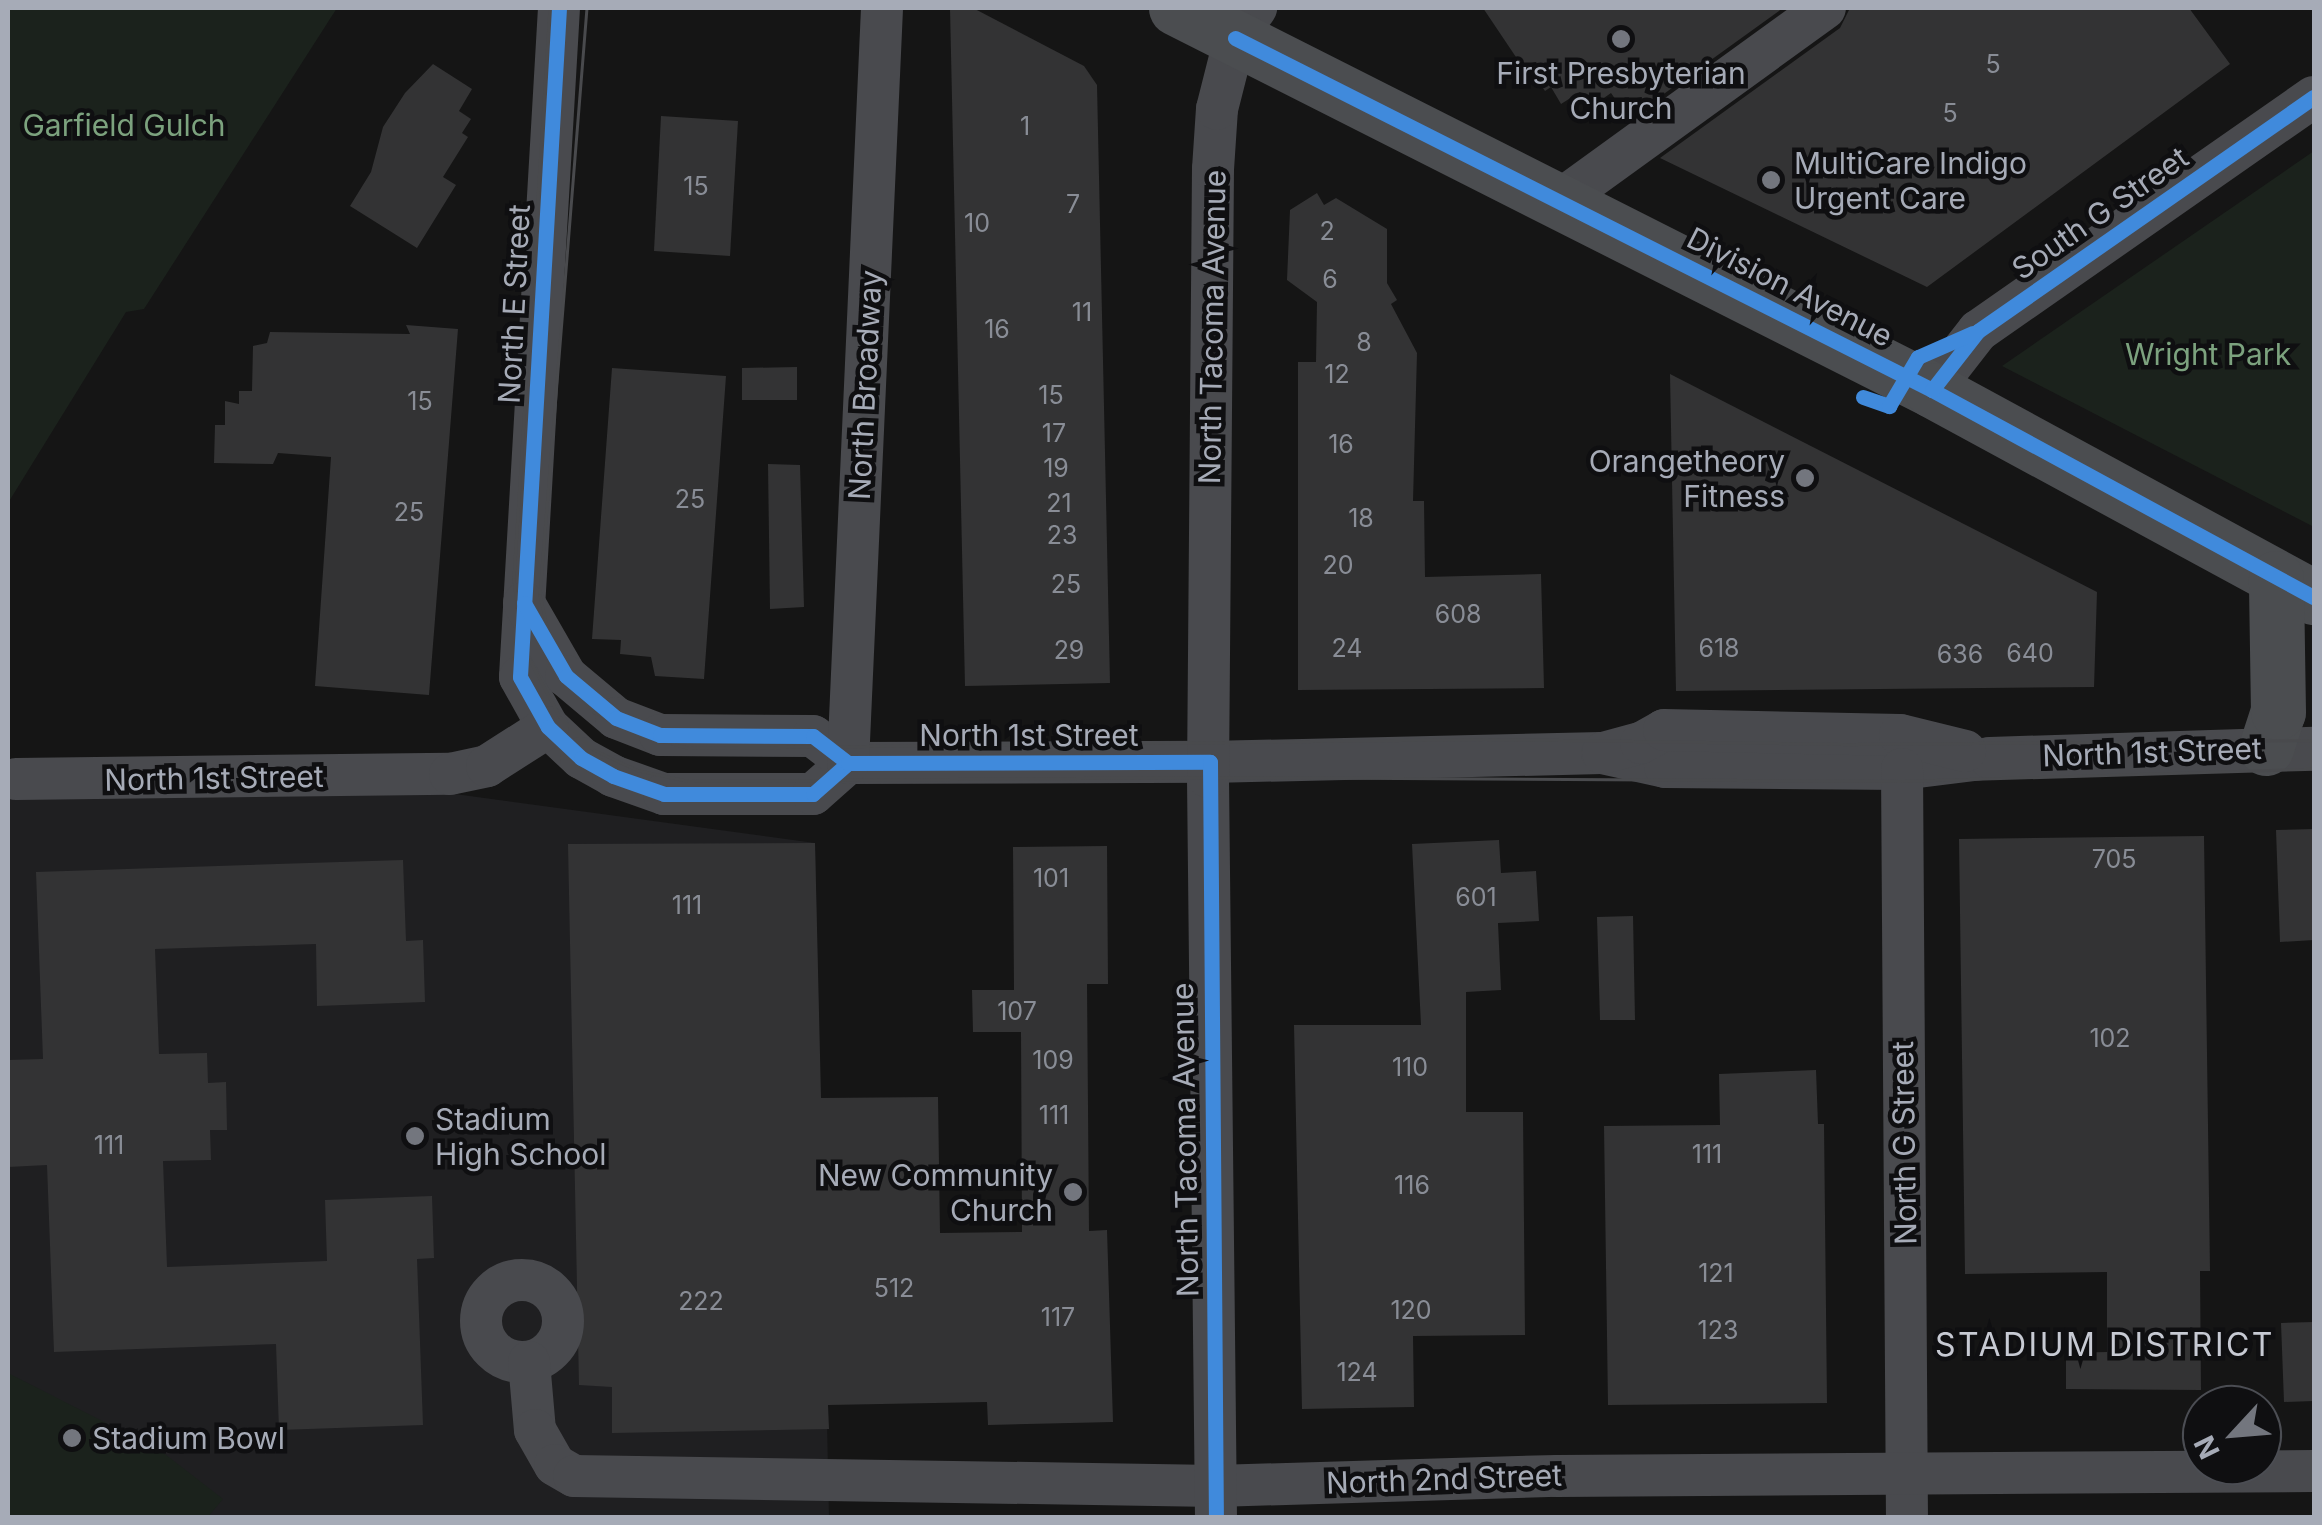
<!DOCTYPE html>
<html>
<head>
<meta charset="utf-8">
<style>
	body { margin:0 }
	#map { position:relative; width:2322px; height:1525px; overflow:hidden; background:#151515; font-family:Inter,sans-serif }
	div>[style] { position:absolute }
	[style*='--x'] { left:calc(var(--x)*1px); top:calc(var(--y)*1px); width:calc(var(--w)*1px); rotate:calc(var(--a)*1deg) }
	.built>* { inset:0; background:#1f1f21 }
	.green>* { inset:0; background:#1b221c }
	.building>* { inset:0; background:#333334 }
	.minor>* { height:42px; margin:-21px; padding:0 21px; transform-origin:21px; border-radius:21px; background:#494a4e }
	.minor>.ring { margin:-21px; padding:0; box-sizing:content-box; background:none; border:42px solid #494a4e; border-radius:50% }
	.major>* { height:55px; margin:-27.5px; padding:0 27.5px; transform-origin:27.5px; border-radius:27.5px; background:#4b4d50 }
	.tram>* { height:2.5px; margin:-1.25px; padding:0 1.25px; transform-origin:1.25px; border-radius:1.25px; background:#494a4d }
	.cycleway>* { height:15px; margin:-7.5px; padding:0 7.5px; transform-origin:7.5px; border-radius:7.5px; background:#408adc }
	.dots>* { width:28px; height:28px; translate:-50% -50%; box-sizing:border-box; border:5px solid #0f0f11; border-radius:50% }
	span { translate:-50% -50%; white-space:nowrap; text-align:center; line-height:1.15; -webkit-text-stroke:9px #0f0f11; paint-order:stroke }
	.number-label { font-size:25px; color:#898d96 }
	.number-label span { -webkit-text-stroke-width:0 }
	.poi-label { font-size:30px; color:#a6abb7 }
	.left { translate:0 -50%; text-align:left }
	.right { translate:-100% -50%; text-align:right }
	.park-label { font-size:30px; color:#7ca27e }
	.street-label { font-size:30px; color:#a6abb7 }
	.neighbourhood-label { font-size:32px; color:#c7cad3; letter-spacing:2.5px }
	.frame { position:absolute; inset:0; border:10px solid #a6abb7; pointer-events:none }
	.north { position:absolute; left:2182px; top:1385px; width:100px; height:100px; box-sizing:border-box; background:#0f0f11; border:2px solid #4b4d53; border-radius:50%; rotate:244deg; font-size:28px; font-weight:700; line-height:40px; text-align:center; color:#a6abb7 }
	.north::after { content:''; display:block; margin:auto; width:35px; height:45px; background:#73767e; clip-path:polygon(50% 0,100% 100%,50% 72%,0 100%) }
</style>
</head>
<body>
<div id="map">
	<div class="built">
		<i style="clip-path:polygon(455px 794px,815px 843px,829px 1517px,8px 1517px,8px 798px)"></i>
	</div>
	<div class="green">
		<i style="clip-path:polygon(8px 8px,337px 8px,144px 309px,126px 312px,8px 503px)"></i>
		<i style="clip-path:polygon(2314px 151px,2314px 527px,2002px 366px)"></i>
		<i style="clip-path:polygon(8px 1373px,161px 1451px,223px 1499px,208px 1517px,8px 1517px)"></i>
	</div>
	<div class="building">
		<i style="clip-path:polygon(950px 8px,973px 8px,1084px 66px,1097px 85px,1110px 683px,965px 686px)"></i>
		<i style="clip-path:polygon(1483px 8px,1783px 8px,1629px 119px,1611px 93px,1591px 107px,1580px 92px,1561px 104px,1551px 87px,1545px 91px,1532px 72px,1528px 75px)"></i>
		<i style="clip-path:polygon(1850px 8px,2189px 8px,2230px 64px,1927px 287px,1660px 158px,1840px 28px)"></i>
		<i style="clip-path:polygon(433px 64px,472px 89px,459px 111px,471px 119px,462px 133px,468px 137px,443px 177px,456px 185px,417px 248px,350px 206px,371px 172px,383px 127px,405px 93px)"></i>
		<i style="clip-path:polygon(661px 116px,738px 121px,730px 256px,654px 251px)"></i>
		<i style="clip-path:polygon(1317px 193px,1324px 205px,1336px 198px,1387px 229px,1387px 283px,1397px 300px,1391px 304px,1417px 353px,1413px 501px,1424px 501px,1425px 577px,1541px 574px,1544px 688px,1298px 690px,1298px 362px,1316px 362px,1317px 302px,1287px 280px,1290px 210px)"></i>
		<i style="clip-path:polygon(406px 325px,458px 329px,429px 695px,315px 686px,331px 457px,278px 453px,273px 464px,214px 463px,215px 425px,225px 425px,225px 401px,239px 404px,239px 391px,252px 391px,253px 346px,267px 343px,270px 332px,410px 334px)"></i>
		<i style="clip-path:polygon(797px 367px,797px 400px,742px 400px,742px 368px)"></i>
		<i style="clip-path:polygon(612px 368px,726px 376px,704px 679px,655px 676px,651px 657px,620px 654px,621px 640px,592px 639px)"></i>
		<i style="clip-path:polygon(1670px 374px,2097px 592px,2094px 687px,1676px 691px)"></i>
		<i style="clip-path:polygon(768px 464px,800px 465px,804px 607px,770px 609px)"></i>
		<i style="clip-path:polygon(2314px 829px,2314px 940px,2280px 942px,2276px 830px)"></i>
		<i style="clip-path:polygon(2204px 836px,2210px 1271px,2200px 1271px,2201px 1390px,2066px 1389px,2066px 1353px,2107px 1352px,2107px 1272px,1965px 1274px,1959px 839px)"></i>
		<i style="clip-path:polygon(1499px 840px,1501px 873px,1536px 871px,1539px 921px,1498px 923px,1501px 990px,1466px 992px,1466px 1112px,1523px 1112px,1525px 1335px,1413px 1336px,1414px 1407px,1302px 1409px,1294px 1025px,1421px 1025px,1412px 844px)"></i>
		<i style="clip-path:polygon(815px 843px,821px 1098px,938px 1097px,940px 1233px,1022px 1232px,1021px 1032px,973px 1032px,972px 990px,1014px 990px,1013px 847px,1107px 846px,1108px 984px,1087px 984px,1089px 1231px,1107px 1230px,1113px 1422px,988px 1425px,987px 1402px,828px 1405px,829px 1429px,612px 1433px,612px 1387px,579px 1385px,568px 844px)"></i>
		<i style="clip-path:polygon(403px 860px,406px 941px,423px 940px,425px 1002px,317px 1006px,316px 944px,155px 949px,159px 1054px,207px 1053px,208px 1083px,226px 1082px,227px 1130px,210px 1130px,211px 1160px,163px 1161px,167px 1267px,327px 1261px,325px 1200px,432px 1196px,434px 1258px,417px 1259px,423px 1425px,279px 1430px,276px 1344px,54px 1352px,47px 1165px,8px 1167px,8px 1060px,43px 1059px,36px 872px)"></i>
		<i style="clip-path:polygon(1633px 916px,1635px 1020px,1600px 1020px,1597px 917px)"></i>
		<i style="clip-path:polygon(1816px 1070px,1818px 1124px,1824px 1124px,1827px 1403px,1608px 1405px,1604px 1126px,1720px 1125px,1719px 1074px)"></i>
		<i style="clip-path:polygon(2314px 1322px,2314px 1401px,2284px 1402px,2281px 1323px)"></i>
	</div>
	<div class="minor">
		<i style="--x:559;--y:8;--w:670;--a:93.34"></i>
		<i style="--x:520;--y:677;--w:57;--a:60.8"></i>
		<i style="--x:548;--y:727;--w:45;--a:43.2"></i>
		<i style="--x:581;--y:758;--w:37;--a:29"></i>
		<i style="--x:613;--y:776;--w:54;--a:19.4"></i>
		<i style="--x:664;--y:794;--w:149;--a:0"></i>
		<i style="--x:813;--y:794;--w:47;--a:-41.5"></i>
		<i style="--x:1560;--y:200;--w:327;--a:-35.9"></i>
		<i style="--x:1932;--y:390;--w:75;--a:-52.1"></i>
		<i style="--x:1978;--y:331;--w:409;--a:-34.9"></i>
		<i style="--x:524;--y:603;--w:84;--a:60.1"></i>
		<i style="--x:566;--y:676;--w:65;--a:40"></i>
		<i style="--x:616;--y:718;--w:47;--a:21.1"></i>
		<i style="--x:660;--y:735;--w:153;--a:0.4"></i>
		<i style="--x:813;--y:736;--w:44;--a:37.6"></i>
		<i style="--x:848;--y:763;--w:362;--a:-0.2"></i>
		<i style="--x:1210;--y:762;--w:392;--a:-1.3"></i>
		<i style="--x:1602;--y:753;--w:65;--a:12.5"></i>
		<i style="--x:1665;--y:767;--w:237;--a:0.5"></i>
		<i style="--x:1902;--y:769;--w:89;--a:-7.1"></i>
		<i style="--x:1990;--y:758;--w:324;--a:-1.8"></i>
		<i style="--x:1603;--y:753;--w:39;--a:-15"></i>
		<i style="--x:1641;--y:743;--w:26;--a:-29"></i>
		<i style="--x:1664;--y:730;--w:236;--a:1.2"></i>
		<i style="--x:1900;--y:735;--w:67;--a:13.8"></i>
		<i style="--x:848;--y:763;--w:756;--a:-87.42"></i>
		<i style="--x:1902;--y:769;--w:749;--a:89.62"></i>
		<i style="--x:16;--y:779;--w:434;--a:-0.7"></i>
		<i style="--x:450;--y:774;--w:38;--a:-12"></i>
		<i style="--x:487;--y:766;--w:72;--a:-32.6"></i>
		<i class="ring" style="left:481px;top:1280px;width:40px;height:40px"></i>
		<i style="--x:529;--y:1362;--w:68;--a:85"></i>
		<i style="--x:535;--y:1430;--w:40;--a:60.3"></i>
		<i style="--x:555;--y:1465;--w:22;--a:30"></i>
		<i style="--x:574;--y:1476;--w:642;--a:0.89"></i>
		<i style="--x:1216;--y:1486;--w:341;--a:-1.7"></i>
		<i style="--x:1557;--y:1476;--w:757;--a:-0.38"></i>
		<i style="--x:1216;--y:1518;--w:741;--a:-90.62"></i>
		<i style="--x:1208;--y:777;--w:608;--a:-89.53"></i>
		<i style="--x:1213;--y:169;--w:60;--a:-86.2"></i>
		<i style="--x:1217;--y:109;--w:73;--a:-75.8"></i>
		<i style="--x:1235;--y:38;--w:37;--a:-55"></i>
	</div>
	<div class="major">
		<i style="--x:1176;--y:8;--w:847;--a:26.81"></i>
		<i style="--x:1932;--y:390;--w:434;--a:28.5"></i>
		<i style="--x:2266;--y:748;--w:38;--a:-72"></i>
		<i style="--x:2278;--y:712;--w:134;--a:-90.9"></i>
	</div>
	<div class="tram">
		<i style="--x:550;--y:8;--w:572;--a:93.61"></i>
		<i style="--x:514;--y:579;--w:66;--a:83.1"></i>
		<i style="--x:522;--y:645;--w:81;--a:62.2"></i>
		<i style="--x:560;--y:717;--w:47;--a:44.1"></i>
		<i style="--x:594;--y:750;--w:47;--a:24.9"></i>
		<i style="--x:637;--y:770;--w:52;--a:12.2"></i>
		<i style="--x:688;--y:781;--w:520;--a:-0.44"></i>
		<i style="--x:1208;--y:777;--w:694;--a:0.33"></i>
		<i style="--x:1902;--y:781;--w:412;--a:-1.7"></i>
		<i style="--x:587;--y:8;--w:589;--a:94.58"></i>
		<i style="--x:540;--y:595;--w:76;--a:77.1"></i>
		<i style="--x:557;--y:669;--w:57;--a:49.3"></i>
		<i style="--x:594;--y:712;--w:46;--a:26"></i>
		<i style="--x:635;--y:732;--w:55;--a:16.8"></i>
		<i style="--x:688;--y:748;--w:797;--a:-0.65"></i>
		<i style="--x:1485;--y:739;--w:371;--a:0.8"></i>
		<i style="--x:1856;--y:744;--w:458;--a:-0.5"></i>
	</div>
	<div class="cycleway">
		<i style="--x:559;--y:8;--w:670;--a:93.34"></i>
		<i style="--x:520;--y:677;--w:57;--a:60.8"></i>
		<i style="--x:548;--y:727;--w:45;--a:43.2"></i>
		<i style="--x:581;--y:758;--w:37;--a:29"></i>
		<i style="--x:613;--y:776;--w:54;--a:19.4"></i>
		<i style="--x:664;--y:794;--w:149;--a:0"></i>
		<i style="--x:813;--y:794;--w:47;--a:-41.5"></i>
		<i style="--x:1235;--y:38;--w:781;--a:26.79"></i>
		<i style="--x:1932;--y:390;--w:434;--a:28.5"></i>
		<i style="--x:1932;--y:390;--w:75;--a:-52.1"></i>
		<i style="--x:1978;--y:331;--w:409;--a:-34.9"></i>
		<i style="--x:1863;--y:397;--w:28;--a:19"></i>
		<i style="--x:1889;--y:406;--w:57;--a:-59.4"></i>
		<i style="--x:1918;--y:357;--w:60;--a:-23.6"></i>
		<i style="--x:524;--y:603;--w:84;--a:60.1"></i>
		<i style="--x:566;--y:676;--w:65;--a:40"></i>
		<i style="--x:616;--y:718;--w:47;--a:21.1"></i>
		<i style="--x:660;--y:735;--w:153;--a:0.4"></i>
		<i style="--x:813;--y:736;--w:44;--a:37.6"></i>
		<i style="--x:848;--y:763;--w:362;--a:-0.2"></i>
		<i style="--x:1210;--y:762;--w:756;--a:89.55"></i>
	</div>
	<div class="dots">
		<i style="left:1621px;top:39px;background:#73767e"></i>
		<i style="left:1771px;top:180px;background:#73767e"></i>
		<i style="left:1805px;top:478px;background:#73767e"></i>
		<i style="left:415px;top:1136px;background:#73767e"></i>
		<i style="left:1073px;top:1192px;background:#73767e"></i>
		<i style="left:72px;top:1438px;background:#73767e"></i>
	</div>
	<div class="number-label">
		<span style="left:1993px;top:64px">5</span>
		<span style="left:1950px;top:113px">5</span>
		<span style="left:1025px;top:126px">1</span>
		<span style="left:696px;top:186px">15</span>
		<span style="left:1073px;top:204px">7</span>
		<span style="left:977px;top:223px">10</span>
		<span style="left:1327px;top:231px">2</span>
		<span style="left:1330px;top:279px">6</span>
		<span style="left:1082px;top:312px">11</span>
		<span style="left:997px;top:329px">16</span>
		<span style="left:1364px;top:342px">8</span>
		<span style="left:1337px;top:374px">12</span>
		<span style="left:1051px;top:395px">15</span>
		<span style="left:420px;top:401px">15</span>
		<span style="left:1054px;top:433px">17</span>
		<span style="left:1341px;top:444px">16</span>
		<span style="left:1056px;top:468px">19</span>
		<span style="left:690px;top:499px">25</span>
		<span style="left:1059px;top:503px">21</span>
		<span style="left:409px;top:512px">25</span>
		<span style="left:1361px;top:518px">18</span>
		<span style="left:1062px;top:535px">23</span>
		<span style="left:1338px;top:565px">20</span>
		<span style="left:1066px;top:584px">25</span>
		<span style="left:1458px;top:614px">608</span>
		<span style="left:1347px;top:648px">24</span>
		<span style="left:1719px;top:648px">618</span>
		<span style="left:1069px;top:650px">29</span>
		<span style="left:2030px;top:653px">640</span>
		<span style="left:1960px;top:654px">636</span>
		<span style="left:2114px;top:859px">705</span>
		<span style="left:1051px;top:878px">101</span>
		<span style="left:1476px;top:897px">601</span>
		<span style="left:687px;top:905px">111</span>
		<span style="left:1017px;top:1011px">107</span>
		<span style="left:2110px;top:1038px">102</span>
		<span style="left:1053px;top:1060px">109</span>
		<span style="left:1410px;top:1067px">110</span>
		<span style="left:1054px;top:1115px">111</span>
		<span style="left:109px;top:1145px">111</span>
		<span style="left:1707px;top:1154px">111</span>
		<span style="left:1412px;top:1185px">116</span>
		<span style="left:1716px;top:1273px">121</span>
		<span style="left:894px;top:1288px">512</span>
		<span style="left:701px;top:1301px">222</span>
		<span style="left:1411px;top:1310px">120</span>
		<span style="left:1058px;top:1317px">117</span>
		<span style="left:1718px;top:1330px">123</span>
		<span style="left:1357px;top:1372px">124</span>
	</div>
	<div class="poi-label">
		<span style="left:1621px;top:90px">First Presbyterian<br>Church</span>
		<span class="left" style="left:1794px;top:180px">MultiCare Indigo<br>Urgent Care</span>
		<span class="right" style="left:1785px;top:478px">Orangetheory<br>Fitness</span>
		<span class="left" style="left:435px;top:1136px">Stadium<br>High School</span>
		<span class="right" style="left:1053px;top:1192px">New Community<br>Church</span>
		<span class="left" style="left:92px;top:1438px">Stadium Bowl</span>
	</div>
	<div class="park-label">
		<span style="left:124px;top:125px">Garfield Gulch</span>
		<span style="left:2208px;top:354px">Wright Park</span>
	</div>
	<div class="street-label">
		<span style="left:2100px;top:213px;rotate:-35deg">South G Street</span>
		<span style="left:1790px;top:287px;rotate:27deg">Division Avenue</span>
		<span style="left:514px;top:304px;rotate:-87deg">North E Street</span>
		<span style="left:1212px;top:327px;rotate:-89deg">North Tacoma Avenue</span>
		<span style="left:865px;top:385px;rotate:-87deg">North Broadway</span>
		<span style="left:1029px;top:735px">North 1st Street</span>
		<span style="left:2152px;top:752px;rotate:-2deg">North 1st Street</span>
		<span style="left:214px;top:778px;rotate:-1deg">North 1st Street</span>
		<span style="left:1185px;top:1140px;rotate:-91deg">North Tacoma Avenue</span>
		<span style="left:1904px;top:1143px;rotate:-91deg">North G Street</span>
		<span style="left:1444px;top:1479px;rotate:-2deg">North 2nd Street</span>
	</div>
	<div class="neighbourhood-label">
		<span style="left:2105px;top:1345px">STADIUM DISTRICT</span>
	</div>
	<div class="frame"></div>
	<div class="north">N</div>
</div>
</body>
</html>
